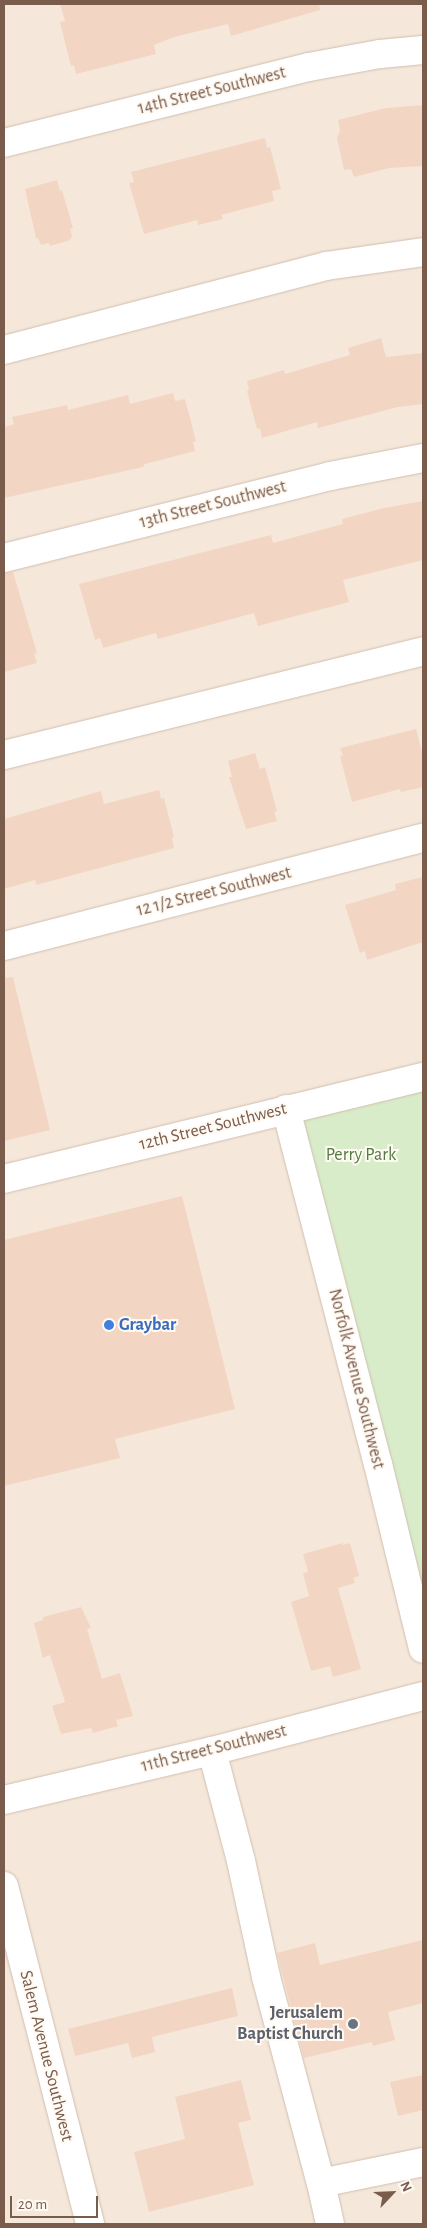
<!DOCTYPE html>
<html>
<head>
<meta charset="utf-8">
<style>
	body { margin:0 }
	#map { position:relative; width:427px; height:2228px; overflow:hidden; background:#fdf6ec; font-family:"Alegreya Sans",sans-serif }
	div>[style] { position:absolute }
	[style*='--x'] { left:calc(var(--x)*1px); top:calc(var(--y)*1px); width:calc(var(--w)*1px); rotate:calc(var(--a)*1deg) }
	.residential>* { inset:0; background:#f5e8da }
	.green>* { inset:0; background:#d8ecc9 }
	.building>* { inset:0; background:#f3d5c3 }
	.roads { filter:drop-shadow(0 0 1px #d1beb0) drop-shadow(0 0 1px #d1beb0) }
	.minor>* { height:28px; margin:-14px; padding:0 14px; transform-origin:14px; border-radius:14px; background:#fff }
	.dots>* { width:14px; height:14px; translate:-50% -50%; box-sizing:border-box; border:2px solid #fffaf3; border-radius:50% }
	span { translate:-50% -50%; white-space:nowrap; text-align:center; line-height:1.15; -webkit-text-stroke:4px #fffaf3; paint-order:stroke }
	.street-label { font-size:18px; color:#7a5c4d }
	.park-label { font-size:18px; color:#537a41 }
	.shop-label { font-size:18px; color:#366cbe; font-weight:700 }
	.left { translate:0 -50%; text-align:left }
	.worship-label { font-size:18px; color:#5b616d; font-weight:700 }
	.right { translate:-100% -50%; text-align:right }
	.frame { position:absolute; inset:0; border:5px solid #7a5c4d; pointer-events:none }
	.north { position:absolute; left:367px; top:2168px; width:50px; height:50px; -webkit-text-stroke:4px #fffaf3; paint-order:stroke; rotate:65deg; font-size:14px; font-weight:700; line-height:20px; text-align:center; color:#7a5c4d }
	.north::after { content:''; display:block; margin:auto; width:18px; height:22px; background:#7a5c4d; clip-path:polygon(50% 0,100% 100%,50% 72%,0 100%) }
	.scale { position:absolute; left:10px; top:2196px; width:88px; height:22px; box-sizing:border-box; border:2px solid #7a5c4d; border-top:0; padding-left:6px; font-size:15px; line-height:18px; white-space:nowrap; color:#7a5c4d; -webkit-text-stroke:4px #fffaf3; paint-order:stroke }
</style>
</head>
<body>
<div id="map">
	<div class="residential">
		<i style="clip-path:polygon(4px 4px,423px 4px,423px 2224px,4px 2224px)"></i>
	</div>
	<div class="green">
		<i style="clip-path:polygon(423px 1077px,423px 1649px,286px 1109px)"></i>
	</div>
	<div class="building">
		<i style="clip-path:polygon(60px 4px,319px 4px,320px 10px,231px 36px,228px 24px,174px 37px,154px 45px,156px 54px,76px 74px,74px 65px,71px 66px,60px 22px,65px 21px)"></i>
		<i style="clip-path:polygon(423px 105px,423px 166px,389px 168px,354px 177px,351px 169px,344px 170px,337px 138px,340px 131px,338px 120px,386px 108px)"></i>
		<i style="clip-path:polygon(265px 138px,267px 148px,270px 147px,281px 189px,272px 191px,274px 201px,221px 215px,223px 219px,198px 225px,197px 220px,144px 234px,129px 183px,134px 182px,131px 172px)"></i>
		<i style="clip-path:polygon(57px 180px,60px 191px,62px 190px,73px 228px,70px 229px,72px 236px,70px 240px,50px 246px,49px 243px,41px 245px,38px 238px,36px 238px,25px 189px)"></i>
		<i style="clip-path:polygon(381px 338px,386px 357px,423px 353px,423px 404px,398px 407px,318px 428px,317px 422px,262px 438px,260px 428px,257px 429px,247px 391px,249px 390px,247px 381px,284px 370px,285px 374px,350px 355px,348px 348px)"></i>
		<i style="clip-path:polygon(173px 393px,175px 401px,185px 399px,196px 441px,193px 442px,195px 451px,145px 464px,143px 467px,4px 498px,4px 427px,14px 424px,12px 417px,67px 405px,68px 410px,128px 395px,130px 404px)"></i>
		<i style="clip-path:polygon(423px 501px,423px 560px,343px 580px,349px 602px,258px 626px,254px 613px,158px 639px,156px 633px,103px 648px,100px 638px,95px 640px,79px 584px,271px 535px,273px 543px,343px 524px,342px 519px,384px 508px)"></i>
		<i style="clip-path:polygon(13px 572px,37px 653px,34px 654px,37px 663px,4px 672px,4px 573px)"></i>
		<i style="clip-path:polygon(416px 729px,423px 756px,423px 787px,401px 792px,400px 789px,352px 802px,340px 756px,343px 755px,340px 748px)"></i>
		<i style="clip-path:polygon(255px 753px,260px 769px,265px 767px,277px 811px,274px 812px,277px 821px,246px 829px,229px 777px,232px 777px,228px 761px)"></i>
		<i style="clip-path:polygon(159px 790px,161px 799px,164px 798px,174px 837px,172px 837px,174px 848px,36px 885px,35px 880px,4px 889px,4px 819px,101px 791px,104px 804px)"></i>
		<i style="clip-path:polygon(423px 877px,423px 942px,367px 960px,365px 951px,360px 953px,345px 905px,396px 890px,395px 884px)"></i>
		<i style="clip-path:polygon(13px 977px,50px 1130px,4px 1141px,4px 978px)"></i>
		<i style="clip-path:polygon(182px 1196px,235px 1409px,115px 1439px,120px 1458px,4px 1486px,4px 1240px)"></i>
		<i style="clip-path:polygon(343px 1543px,343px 1545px,350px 1543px,359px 1576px,353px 1578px,355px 1583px,338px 1588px,361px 1669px,333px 1677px,330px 1666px,311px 1671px,291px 1602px,309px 1596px,303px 1573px,308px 1572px,303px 1554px)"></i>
		<i style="clip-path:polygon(81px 1607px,91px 1628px,87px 1629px,102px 1679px,120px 1673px,133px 1716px,116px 1720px,118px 1726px,93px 1733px,91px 1728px,61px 1734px,52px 1706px,65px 1702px,50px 1655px,43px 1658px,34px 1623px,43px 1620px,43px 1617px)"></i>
		<i style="clip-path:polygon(423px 1940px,423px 2003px,388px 2012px,395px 2040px,373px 2046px,372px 2042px,304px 2058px,277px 1953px,315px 1943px,320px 1965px)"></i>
		<i style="clip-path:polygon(232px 1988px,238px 2016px,152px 2037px,155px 2052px,132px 2058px,128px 2043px,75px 2056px,68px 2029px)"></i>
		<i style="clip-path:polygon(423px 2075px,423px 2110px,398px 2116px,390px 2082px)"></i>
		<i style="clip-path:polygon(241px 2080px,251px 2120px,238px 2123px,254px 2185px,149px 2212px,134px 2152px,185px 2139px,175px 2097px)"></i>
	</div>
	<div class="roads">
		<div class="minor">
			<i style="--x:4;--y:143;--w:314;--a:-14"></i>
			<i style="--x:309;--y:67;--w:72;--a:-10.4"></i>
			<i style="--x:380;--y:54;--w:43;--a:-5.3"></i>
			<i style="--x:4;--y:350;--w:333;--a:-14.6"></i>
			<i style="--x:326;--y:266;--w:98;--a:-8.2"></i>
			<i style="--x:4;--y:558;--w:336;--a:-14.1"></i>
			<i style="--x:330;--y:476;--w:95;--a:-11"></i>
			<i style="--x:4;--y:755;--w:432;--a:-13.9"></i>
			<i style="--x:4;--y:946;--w:433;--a:-14.5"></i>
			<i style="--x:286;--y:1109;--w:367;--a:75.5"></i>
			<i style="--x:378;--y:1464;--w:190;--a:76.3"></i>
			<i style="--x:4;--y:1179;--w:431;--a:-13.7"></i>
			<i style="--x:212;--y:1751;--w:114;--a:75.2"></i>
			<i style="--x:241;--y:1861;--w:119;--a:77.8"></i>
			<i style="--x:266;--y:1977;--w:213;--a:75.1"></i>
			<i style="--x:321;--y:2183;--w:42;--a:77.6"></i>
			<i style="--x:4;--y:1800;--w:214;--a:-13.3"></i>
			<i style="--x:212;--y:1751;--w:218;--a:-14.6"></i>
			<i style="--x:4;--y:1886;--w:349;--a:75.7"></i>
			<i style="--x:321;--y:2183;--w:104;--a:-11.6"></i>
		</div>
	</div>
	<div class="dots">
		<i style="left:109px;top:1325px;background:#3f7fe0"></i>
		<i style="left:353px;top:2024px;background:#6b7280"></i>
	</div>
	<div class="street-label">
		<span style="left:212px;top:91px;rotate:-14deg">14th Street Southwest</span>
		<span style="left:213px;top:505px;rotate:-14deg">13th Street Southwest</span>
		<span style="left:214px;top:892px;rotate:-14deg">12 1/2 Street Southwest</span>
		<span style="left:213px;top:1127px;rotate:-14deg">12th Street Southwest</span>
		<span style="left:356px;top:1379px;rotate:76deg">Norfolk Avenue Southwest</span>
		<span style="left:214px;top:1749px;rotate:-14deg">11th Street Southwest</span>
		<span style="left:46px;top:2056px;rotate:76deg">Salem Avenue Southwest</span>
	</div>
	<div class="park-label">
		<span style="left:361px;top:1155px">Perry Park</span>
	</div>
	<div class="shop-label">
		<span class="left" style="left:119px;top:1325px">Graybar</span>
	</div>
	<div class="worship-label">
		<span class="right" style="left:343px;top:2024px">Jerusalem<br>Baptist Church</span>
	</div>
	<div class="frame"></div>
	<div class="north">N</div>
	<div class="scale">20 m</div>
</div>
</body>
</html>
